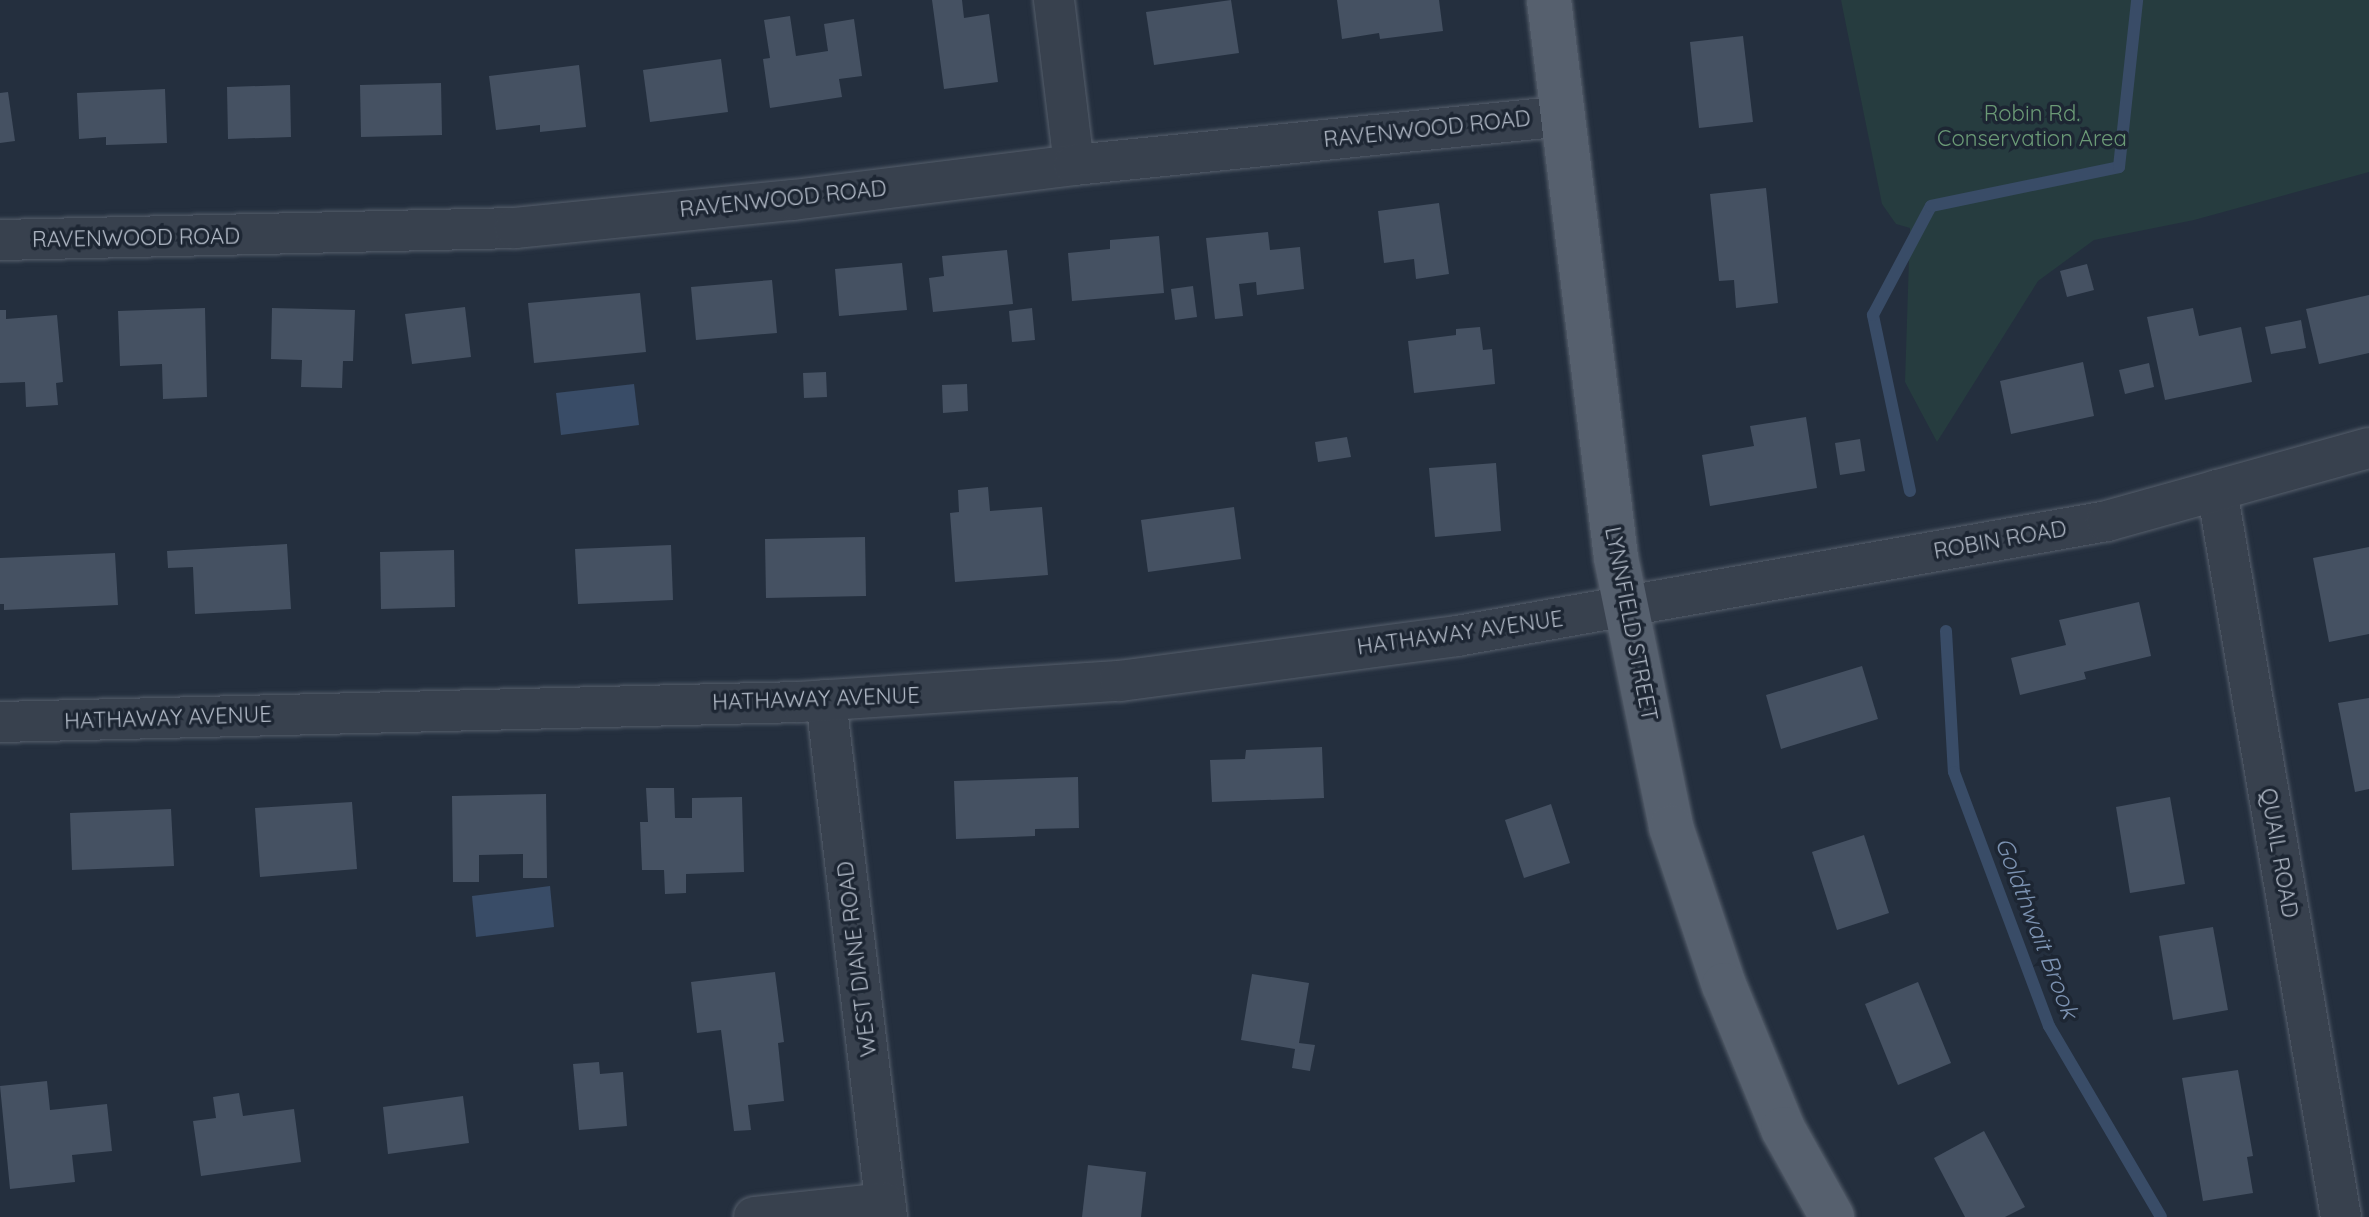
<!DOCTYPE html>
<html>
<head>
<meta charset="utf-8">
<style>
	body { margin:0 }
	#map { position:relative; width:2369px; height:1217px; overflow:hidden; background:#242f3e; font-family:Quicksand,sans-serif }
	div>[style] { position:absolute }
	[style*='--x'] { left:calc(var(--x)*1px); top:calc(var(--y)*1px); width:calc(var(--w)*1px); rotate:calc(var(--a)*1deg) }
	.green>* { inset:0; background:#263c3f }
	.water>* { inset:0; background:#394c67 }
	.stream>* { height:12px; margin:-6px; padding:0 6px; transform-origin:6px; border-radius:6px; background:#394c67 }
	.building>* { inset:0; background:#455162 }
	.roads { filter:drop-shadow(0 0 2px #565f6c) drop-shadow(0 0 2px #565f6c) }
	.street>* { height:40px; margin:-20px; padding:0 20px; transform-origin:20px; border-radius:20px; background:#38414e }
	.primary>* { height:44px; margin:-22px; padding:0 22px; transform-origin:22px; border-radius:22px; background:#56606e }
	span { translate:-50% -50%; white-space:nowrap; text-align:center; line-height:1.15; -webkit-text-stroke:7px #1d2633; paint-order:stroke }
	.park-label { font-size:22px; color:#6b9a76 }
	.street-label { font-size:22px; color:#b4bcc9 }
	.water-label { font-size:24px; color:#7c92b1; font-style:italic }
</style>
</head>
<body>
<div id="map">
	<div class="green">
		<i style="clip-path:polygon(1841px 0,2369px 0,2369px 172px,2194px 220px,2094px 240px,2038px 281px,1937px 442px,1905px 382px,1910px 228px,1896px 224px,1882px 204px)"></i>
	</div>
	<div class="water">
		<i style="clip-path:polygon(634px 384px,639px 425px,561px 435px,556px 393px)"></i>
		<i style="clip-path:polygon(550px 886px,554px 927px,476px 937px,472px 896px)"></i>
	</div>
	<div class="stream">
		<i style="--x:1910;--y:491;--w:180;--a:-101.9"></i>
		<i style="--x:1873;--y:315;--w:123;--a:-62"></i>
		<i style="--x:1931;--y:206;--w:192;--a:-11.7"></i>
		<i style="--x:2119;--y:167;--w:168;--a:-83.8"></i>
		<i style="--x:1946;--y:631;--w:141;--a:86.8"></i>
		<i style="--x:1954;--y:772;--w:271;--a:69.5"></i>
		<i style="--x:2049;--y:1026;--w:221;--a:59.6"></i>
	</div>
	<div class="building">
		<i style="clip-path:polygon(932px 0,962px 0,964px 18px,989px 14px,998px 82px,944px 89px)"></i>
		<i style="clip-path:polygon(1231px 0,1239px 53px,1154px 65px,1146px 12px)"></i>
		<i style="clip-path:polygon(1337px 0,1439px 0,1443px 31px,1380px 39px,1379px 33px,1342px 39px)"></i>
		<i style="clip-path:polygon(790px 16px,796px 56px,828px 51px,824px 24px,854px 19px,862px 76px,839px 79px,842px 97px,770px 108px,763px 59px,770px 58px,764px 20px)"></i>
		<i style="clip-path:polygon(1743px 36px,1753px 122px,1699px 128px,1690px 42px)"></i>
		<i style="clip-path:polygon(721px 59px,728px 112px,650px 122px,643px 70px)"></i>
		<i style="clip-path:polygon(579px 65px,586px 127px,540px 132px,540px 125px,496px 130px,489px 76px)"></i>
		<i style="clip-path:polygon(441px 83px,442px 135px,361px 137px,360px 85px)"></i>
		<i style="clip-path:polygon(290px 85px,291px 137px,228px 139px,227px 87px)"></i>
		<i style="clip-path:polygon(165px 89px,167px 143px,106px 145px,106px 137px,79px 139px,77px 93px)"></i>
		<i style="clip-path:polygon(8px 92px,15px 141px,0 143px,0 93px)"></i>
		<i style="clip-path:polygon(1766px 188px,1778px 303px,1736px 308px,1734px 280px,1719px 281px,1710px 194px)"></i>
		<i style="clip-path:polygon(1439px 203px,1449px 274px,1416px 279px,1414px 259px,1384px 263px,1378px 211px)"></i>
		<i style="clip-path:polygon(1268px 232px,1270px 250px,1300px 247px,1304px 289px,1257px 295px,1256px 282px,1239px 284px,1243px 316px,1215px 319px,1206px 238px)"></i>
		<i style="clip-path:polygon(1159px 236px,1164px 293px,1072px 301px,1068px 253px,1110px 249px,1110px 240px)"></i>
		<i style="clip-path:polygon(1007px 250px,1013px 304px,933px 312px,929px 278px,944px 276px,942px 256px)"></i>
		<i style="clip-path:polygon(902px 263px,907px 310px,839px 316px,835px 269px)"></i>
		<i style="clip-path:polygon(2087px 264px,2094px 290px,2067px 297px,2060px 271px)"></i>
		<i style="clip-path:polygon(772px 280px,777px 333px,696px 340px,691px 287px)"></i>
		<i style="clip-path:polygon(1193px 286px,1197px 317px,1175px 320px,1171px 289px)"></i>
		<i style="clip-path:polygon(640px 293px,646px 352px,534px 363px,528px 303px)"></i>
		<i style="clip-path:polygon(2369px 295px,2369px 353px,2319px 364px,2306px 309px)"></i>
		<i style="clip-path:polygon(465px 307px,471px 357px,412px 364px,405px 314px)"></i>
		<i style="clip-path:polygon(205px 308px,207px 397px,163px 399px,162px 364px,120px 366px,118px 311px)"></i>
		<i style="clip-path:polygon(272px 308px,355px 310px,353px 361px,343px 361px,342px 388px,301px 387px,302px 360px,271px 359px)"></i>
		<i style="clip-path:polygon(1032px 308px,1035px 340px,1012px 342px,1009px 311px)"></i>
		<i style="clip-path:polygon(2193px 308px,2199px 336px,2241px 327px,2252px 382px,2165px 400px,2147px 317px)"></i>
		<i style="clip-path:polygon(0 310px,6px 310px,6px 319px,57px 315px,63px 382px,56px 383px,58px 405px,26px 407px,25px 382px,0 383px)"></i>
		<i style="clip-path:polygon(2301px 320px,2306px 348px,2271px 354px,2265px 327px)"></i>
		<i style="clip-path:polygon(1480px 327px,1483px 350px,1492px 349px,1495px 384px,1414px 393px,1408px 341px,1456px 335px,1456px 329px)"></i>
		<i style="clip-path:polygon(2083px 362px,2094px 416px,2011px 434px,2000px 381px)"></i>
		<i style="clip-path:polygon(2149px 363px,2154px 387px,2125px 394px,2119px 370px)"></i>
		<i style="clip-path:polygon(826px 372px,827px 397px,804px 398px,803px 373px)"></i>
		<i style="clip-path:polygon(967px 384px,968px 411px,943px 413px,942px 385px)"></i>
		<i style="clip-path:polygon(1806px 417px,1817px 488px,1710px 506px,1702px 455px,1754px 446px,1750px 426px)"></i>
		<i style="clip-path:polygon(1347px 437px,1351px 457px,1318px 462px,1315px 442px)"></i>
		<i style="clip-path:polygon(1860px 439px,1865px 471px,1840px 475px,1835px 443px)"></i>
		<i style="clip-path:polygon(1496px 463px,1501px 531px,1435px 537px,1429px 468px)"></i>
		<i style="clip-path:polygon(988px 487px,990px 511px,1042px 507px,1048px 575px,955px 582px,950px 513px,959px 512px,958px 490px)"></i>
		<i style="clip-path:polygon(1234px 507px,1241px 559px,1148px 572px,1141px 520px)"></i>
		<i style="clip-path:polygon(865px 537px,866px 596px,766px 598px,765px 539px)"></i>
		<i style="clip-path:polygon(287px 544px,291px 609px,195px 614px,193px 567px,168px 568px,167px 551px)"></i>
		<i style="clip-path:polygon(671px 545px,673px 600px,578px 604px,575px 549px)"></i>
		<i style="clip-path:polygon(2369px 547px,2369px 634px,2329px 642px,2313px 558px)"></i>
		<i style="clip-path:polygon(454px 550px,455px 607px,381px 609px,380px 552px)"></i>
		<i style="clip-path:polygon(115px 553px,118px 605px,4px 610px,4px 604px,0 604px,0 558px)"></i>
		<i style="clip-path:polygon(2139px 602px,2151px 656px,2084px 672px,2086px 679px,2020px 695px,2011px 658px,2066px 645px,2059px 620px)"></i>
		<i style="clip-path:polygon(1862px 666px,1878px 719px,1781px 749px,1766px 695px)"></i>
		<i style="clip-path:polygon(2369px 698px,2369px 789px,2355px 792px,2338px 703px)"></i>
		<i style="clip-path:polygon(1322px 747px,1324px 798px,1212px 802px,1210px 760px,1245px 759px,1246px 750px)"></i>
		<i style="clip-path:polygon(1078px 777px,1079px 828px,1035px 829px,1035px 836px,956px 839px,954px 781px)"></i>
		<i style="clip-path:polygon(646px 788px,674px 788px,675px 818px,692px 818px,692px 798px,742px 797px,744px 872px,686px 874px,686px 893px,665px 894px,664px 870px,642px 870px,640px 822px,648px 822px)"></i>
		<i style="clip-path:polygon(546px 794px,547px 878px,523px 878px,523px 854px,479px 855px,479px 882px,453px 882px,452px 796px)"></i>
		<i style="clip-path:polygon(2170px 797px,2185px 884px,2130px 893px,2116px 807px)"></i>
		<i style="clip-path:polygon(352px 802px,357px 869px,260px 877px,255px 808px)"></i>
		<i style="clip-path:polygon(1551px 804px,1570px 863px,1524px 878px,1505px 820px)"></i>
		<i style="clip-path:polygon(171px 809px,174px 866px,72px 870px,70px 813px)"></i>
		<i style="clip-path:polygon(1864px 835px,1889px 913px,1837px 930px,1812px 852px)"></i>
		<i style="clip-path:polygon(2213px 927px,2228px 1010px,2173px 1020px,2159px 936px)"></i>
		<i style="clip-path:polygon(775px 972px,784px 1042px,778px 1043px,784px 1101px,748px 1105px,751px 1130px,734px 1131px,721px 1030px,697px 1033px,691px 982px)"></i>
		<i style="clip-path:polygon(1252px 974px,1309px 983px,1299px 1043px,1315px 1045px,1310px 1071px,1292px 1068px,1295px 1049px,1241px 1040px)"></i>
		<i style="clip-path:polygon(1918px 982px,1951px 1063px,1898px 1085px,1865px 1004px)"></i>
		<i style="clip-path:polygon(599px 1062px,600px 1074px,623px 1072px,627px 1126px,579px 1130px,573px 1064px)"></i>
		<i style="clip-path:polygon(2238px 1070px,2253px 1156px,2247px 1157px,2253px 1193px,2203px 1201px,2182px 1078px)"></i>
		<i style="clip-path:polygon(47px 1081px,50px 1110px,107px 1104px,112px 1151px,72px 1155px,75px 1182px,10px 1189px,0 1086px)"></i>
		<i style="clip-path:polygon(239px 1093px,243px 1116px,294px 1109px,301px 1162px,201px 1176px,193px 1121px,216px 1118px,213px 1097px)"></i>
		<i style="clip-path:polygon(463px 1096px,469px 1143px,388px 1154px,383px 1107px)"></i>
		<i style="clip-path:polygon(1984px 1131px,2025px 1207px,2005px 1217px,1965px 1217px,1934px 1158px)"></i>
		<i style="clip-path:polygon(1088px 1165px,1146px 1172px,1141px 1217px,1082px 1217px)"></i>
	</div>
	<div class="roads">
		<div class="street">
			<i style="--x:1054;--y:0;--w:166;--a:83.1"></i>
			<i style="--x:0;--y:240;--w:515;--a:-1.33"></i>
			<i style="--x:515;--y:228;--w:279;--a:-5.8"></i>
			<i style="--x:793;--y:200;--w:283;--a:-7.1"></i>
			<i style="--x:1074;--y:165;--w:491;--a:-5.7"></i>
			<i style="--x:2217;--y:490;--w:737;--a:80.32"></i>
			<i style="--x:826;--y:700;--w:521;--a:83.27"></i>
			<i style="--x:0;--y:722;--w:800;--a:-1.43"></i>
			<i style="--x:800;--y:702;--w:321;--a:-3.8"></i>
			<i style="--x:1120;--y:681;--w:340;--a:-7.6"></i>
			<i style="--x:1457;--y:636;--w:660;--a:-10.03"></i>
			<i style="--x:2107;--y:521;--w:272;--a:-15.6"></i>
			<i style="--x:754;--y:1217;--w:132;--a:-6.1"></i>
		</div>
		<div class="primary">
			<i style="--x:1549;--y:0;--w:562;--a:83.15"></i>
			<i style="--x:1616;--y:558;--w:275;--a:78.4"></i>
			<i style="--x:1671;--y:827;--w:167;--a:71.5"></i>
			<i style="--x:1724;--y:985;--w:156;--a:67.7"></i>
			<i style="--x:1783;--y:1129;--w:101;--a:60.9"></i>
		</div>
	</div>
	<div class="park-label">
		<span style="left:2032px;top:126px">Robin Rd.<br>Conservation Area</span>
	</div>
	<div class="street-label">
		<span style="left:1427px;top:129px;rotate:-6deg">RAVENWOOD ROAD</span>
		<span style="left:783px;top:199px;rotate:-6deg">RAVENWOOD ROAD</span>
		<span style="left:136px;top:238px;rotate:-1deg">RAVENWOOD ROAD</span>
		<span style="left:2000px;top:540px;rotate:-10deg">ROBIN ROAD</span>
		<span style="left:1631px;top:624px;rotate:79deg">LYNNFIELD STREET</span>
		<span style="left:1460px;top:633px;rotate:-8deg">HATHAWAY AVENUE</span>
		<span style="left:816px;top:699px;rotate:-2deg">HATHAWAY AVENUE</span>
		<span style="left:168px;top:718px;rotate:-2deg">HATHAWAY AVENUE</span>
		<span style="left:2279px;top:853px;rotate:80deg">QUAIL ROAD</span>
		<span style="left:857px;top:959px;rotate:-97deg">WEST DIANE ROAD</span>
	</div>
	<div class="water-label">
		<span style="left:2037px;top:928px;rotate:69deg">Goldthwait Brook</span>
	</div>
</div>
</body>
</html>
